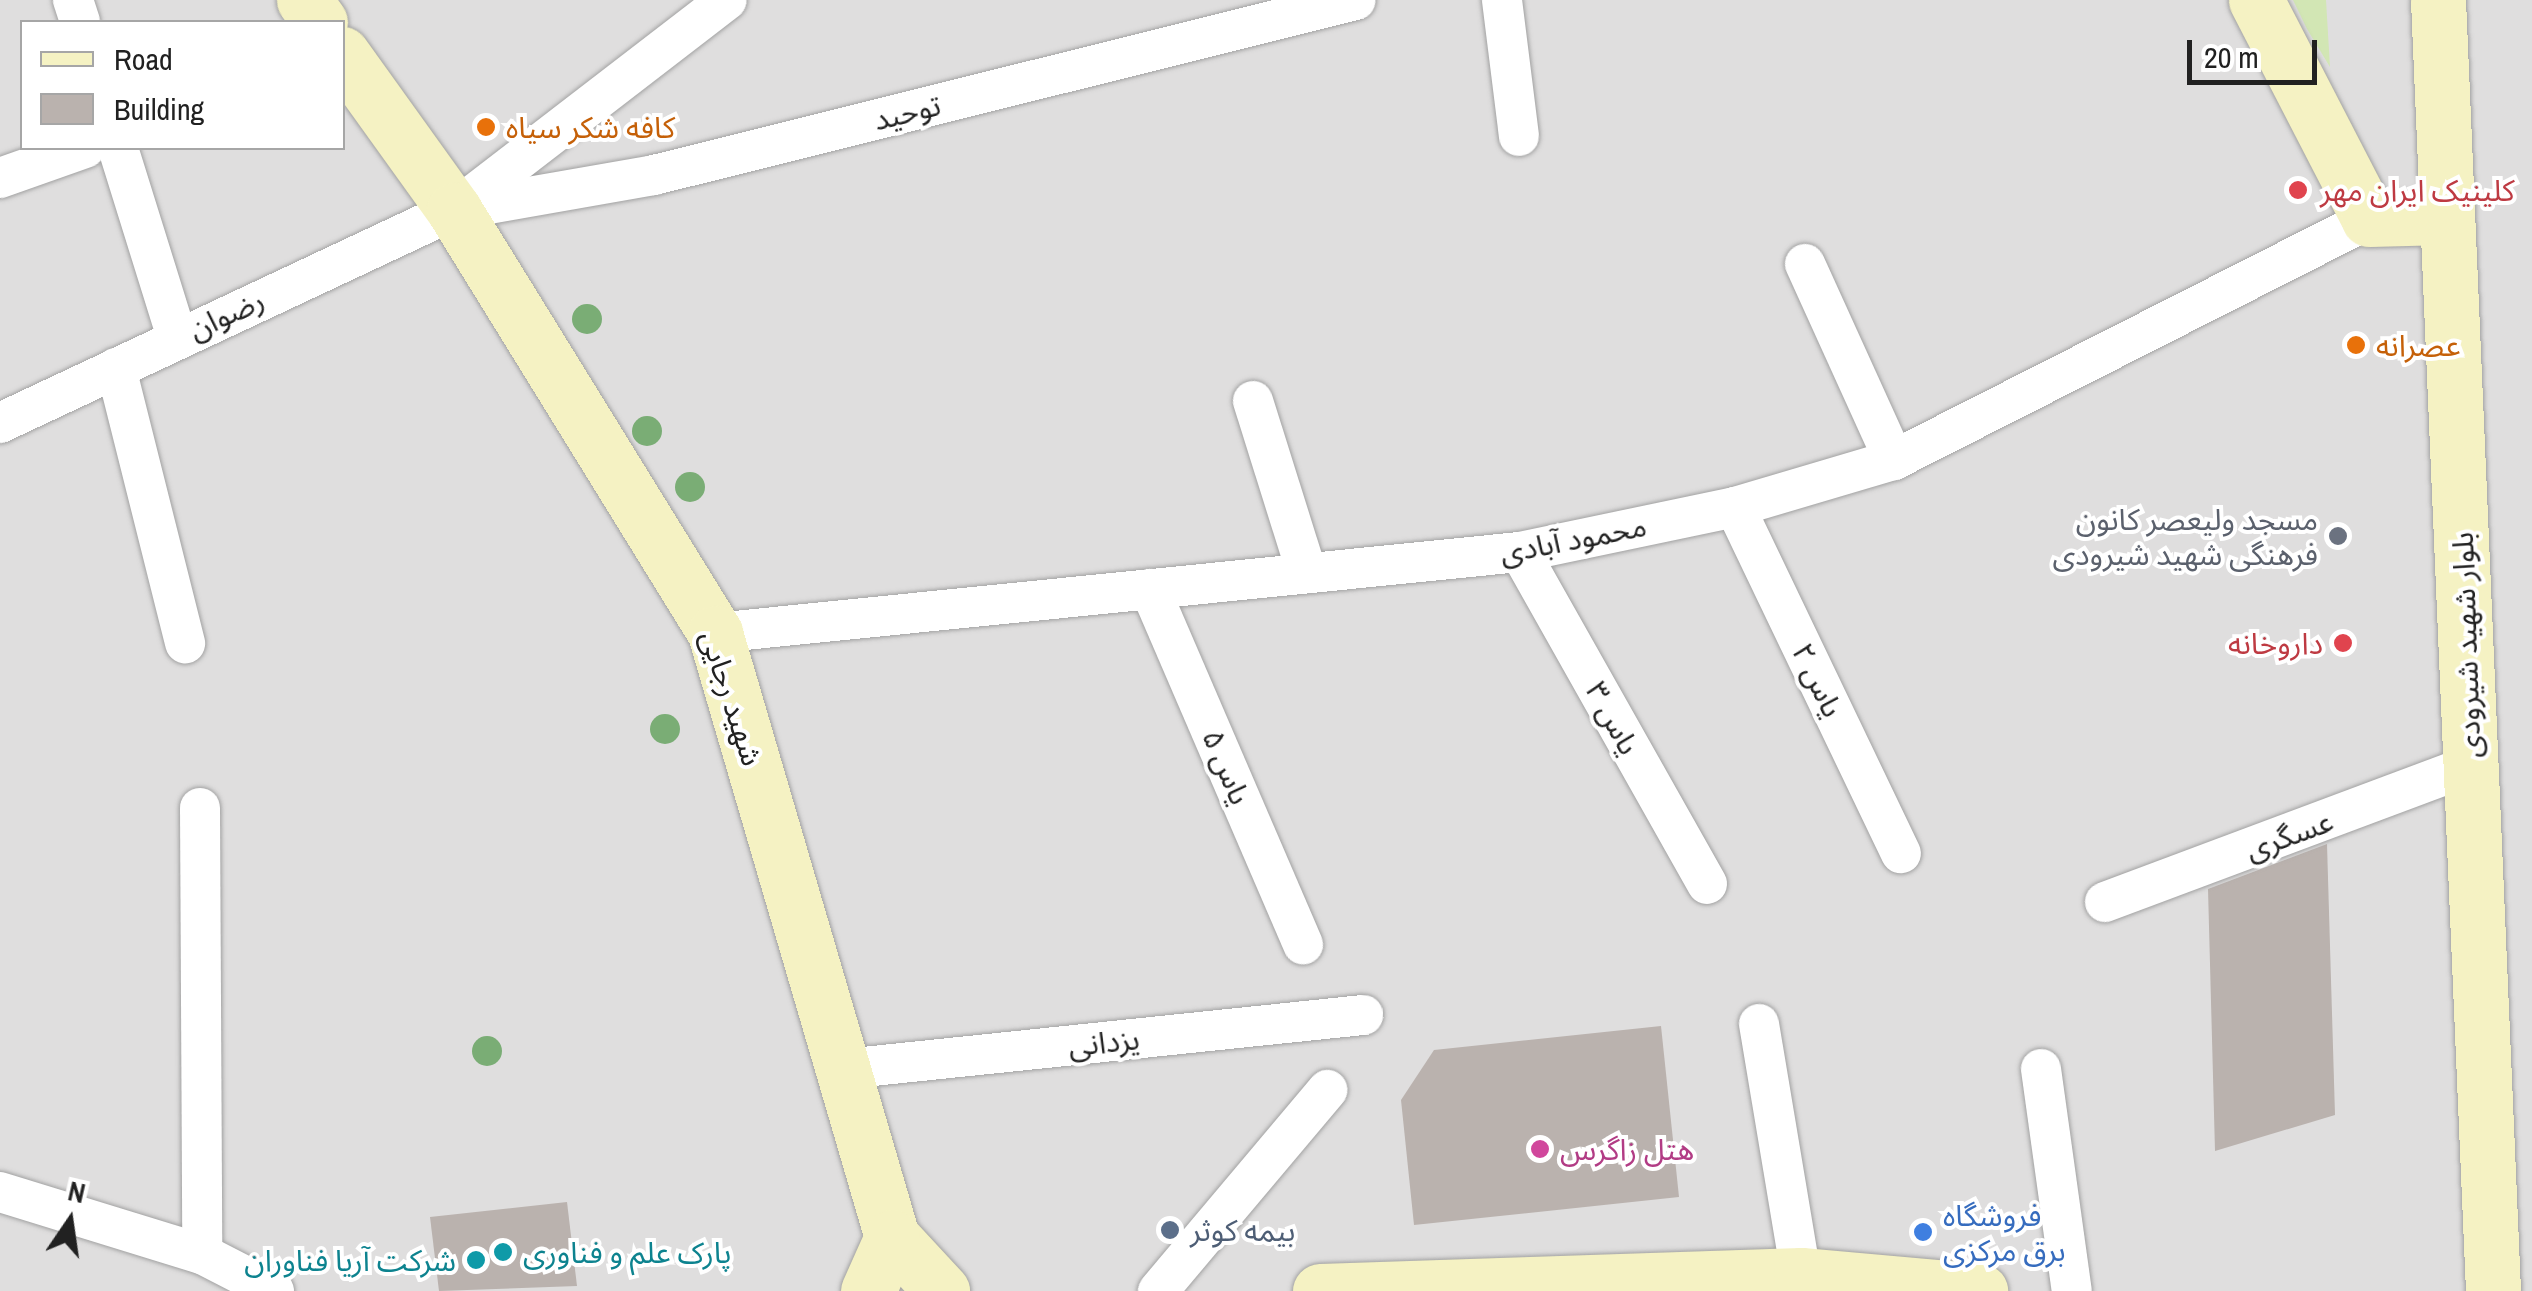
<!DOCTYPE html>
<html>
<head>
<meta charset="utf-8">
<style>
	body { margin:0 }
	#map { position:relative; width:2532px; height:1291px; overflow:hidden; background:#f1ede9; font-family:"Archivo Narrow","Noto Sans Arabic",sans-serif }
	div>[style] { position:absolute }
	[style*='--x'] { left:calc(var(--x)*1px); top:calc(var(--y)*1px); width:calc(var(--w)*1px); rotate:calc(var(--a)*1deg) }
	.residential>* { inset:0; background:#dfdede }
	.grass>* { inset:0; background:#d2e6b4 }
	.building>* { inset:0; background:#bab2ae }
	.roads { filter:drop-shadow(0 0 2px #a2a2a2) drop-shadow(0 0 2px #a2a2a2) }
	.street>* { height:40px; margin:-20px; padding:0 20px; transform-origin:20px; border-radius:20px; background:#fff }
	.secondary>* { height:55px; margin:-27.5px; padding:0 27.5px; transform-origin:27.5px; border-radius:27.5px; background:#f5f2c3 }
	.trees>* { width:30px; height:30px; margin:-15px; border-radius:50%; background:#7aad75 }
	.dots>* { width:28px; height:28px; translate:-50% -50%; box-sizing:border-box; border:5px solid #fff; border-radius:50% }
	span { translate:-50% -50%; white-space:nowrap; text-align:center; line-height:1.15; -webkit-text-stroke:8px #fff; paint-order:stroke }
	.street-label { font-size:30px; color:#212121 }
	.food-label { font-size:30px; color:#c56008 }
	.left { translate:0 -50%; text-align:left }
	.health-label { font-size:30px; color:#be3a42 }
	.right { translate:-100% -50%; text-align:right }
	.worship-label { font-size:30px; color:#5b616d }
	.hotel-label { font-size:30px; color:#b23c85 }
	.shop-label { font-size:30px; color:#366cbe }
	.service-label { font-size:30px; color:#4e5e75 }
	.culture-label { font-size:30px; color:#0d838f }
	.legend { position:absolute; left:20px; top:20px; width:325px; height:130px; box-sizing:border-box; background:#fff; border:2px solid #a6a6a6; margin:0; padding:12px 18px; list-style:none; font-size:30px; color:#212121 }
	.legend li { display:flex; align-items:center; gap:20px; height:50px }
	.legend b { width:50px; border:2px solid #a6a6a6 }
	.north { position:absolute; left:20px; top:1171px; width:100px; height:100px; -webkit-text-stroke:8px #fff; paint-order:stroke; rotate:13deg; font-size:28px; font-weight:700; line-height:40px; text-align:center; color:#212121 }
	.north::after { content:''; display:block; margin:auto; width:35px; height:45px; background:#212121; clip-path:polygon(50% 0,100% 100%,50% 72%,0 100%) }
	.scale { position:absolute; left:2187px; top:40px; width:130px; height:45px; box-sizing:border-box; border:5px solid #212121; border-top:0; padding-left:12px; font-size:30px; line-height:35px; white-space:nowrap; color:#212121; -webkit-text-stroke:8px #fff; paint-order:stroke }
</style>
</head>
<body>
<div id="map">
	<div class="residential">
		<i style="clip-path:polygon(evenodd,0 0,2532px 0,2532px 1291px,0 1291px,0 0,22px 22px,342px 22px,342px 148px,22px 148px,22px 22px)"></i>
	</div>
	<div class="grass">
		<i style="clip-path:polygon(2293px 0,2326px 0,2330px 67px,2307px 29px)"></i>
	</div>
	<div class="building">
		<i style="clip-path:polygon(2327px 844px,2335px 1115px,2215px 1151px,2208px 889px)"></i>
		<i style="clip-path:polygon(1661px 1026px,1679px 1197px,1414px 1225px,1401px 1100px,1434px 1050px)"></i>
		<i style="clip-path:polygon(567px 1202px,577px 1286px,439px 1291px,430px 1217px)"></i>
	</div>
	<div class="roads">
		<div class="street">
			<i style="--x:73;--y:0;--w:23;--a:72"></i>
			<i style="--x:1502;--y:0;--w:137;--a:82.9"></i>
			<i style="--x:118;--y:148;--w:198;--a:72.7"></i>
			<i style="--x:0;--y:178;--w:90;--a:-19.4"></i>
			<i style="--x:454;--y:210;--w:203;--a:-9.9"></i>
			<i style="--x:654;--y:175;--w:723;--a:-14"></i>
			<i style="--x:1805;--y:264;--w:215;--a:65.6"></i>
			<i style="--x:116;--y:368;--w:284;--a:75.9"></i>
			<i style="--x:1253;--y:401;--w:180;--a:72.6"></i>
			<i style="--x:0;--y:423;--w:501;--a:-25.13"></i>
			<i style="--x:454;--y:210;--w:344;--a:-37.6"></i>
			<i style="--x:1735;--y:507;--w:384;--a:64.4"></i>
			<i style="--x:1520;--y:552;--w:381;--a:60.6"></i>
			<i style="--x:1150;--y:589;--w:387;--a:66.7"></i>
			<i style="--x:715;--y:633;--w:809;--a:-5.75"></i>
			<i style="--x:1520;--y:552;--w:220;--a:-11.8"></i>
			<i style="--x:1735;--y:507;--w:166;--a:-16.5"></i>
			<i style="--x:1894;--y:460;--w:533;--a:-26.9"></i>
			<i style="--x:200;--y:808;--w:446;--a:89.7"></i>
			<i style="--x:2105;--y:902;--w:391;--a:-20.5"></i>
			<i style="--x:1759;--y:1024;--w:254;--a:80.5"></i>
			<i style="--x:844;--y:1069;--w:522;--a:-5.94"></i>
			<i style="--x:2041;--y:1069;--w:224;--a:82.1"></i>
			<i style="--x:0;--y:1192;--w:211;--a:17.1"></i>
			<i style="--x:202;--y:1254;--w:81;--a:27.2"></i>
			<i style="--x:1158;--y:1291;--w:263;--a:-49.9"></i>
		</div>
		<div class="secondary">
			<i style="--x:304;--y:0;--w:27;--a:54"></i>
			<i style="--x:2256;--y:0;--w:246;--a:62.7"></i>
			<i style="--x:2369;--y:219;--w:77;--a:-1.5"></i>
			<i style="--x:2438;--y:0;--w:1292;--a:87.56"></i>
			<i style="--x:342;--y:54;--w:192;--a:54.3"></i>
			<i style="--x:454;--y:210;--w:497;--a:58.3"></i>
			<i style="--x:715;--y:633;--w:629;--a:73.67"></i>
			<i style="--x:892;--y:1237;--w:74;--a:47.2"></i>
			<i style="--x:868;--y:1291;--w:59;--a:-66"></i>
			<i style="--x:1320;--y:1291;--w:481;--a:-1.9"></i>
			<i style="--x:1801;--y:1275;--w:180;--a:5.1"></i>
		</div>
	</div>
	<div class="trees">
		<i style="left:587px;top:319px"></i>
		<i style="left:647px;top:431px"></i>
		<i style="left:690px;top:487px"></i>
		<i style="left:665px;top:729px"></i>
		<i style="left:487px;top:1051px"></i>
	</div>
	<div class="dots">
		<i style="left:486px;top:127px;background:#e8710a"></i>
		<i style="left:2298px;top:190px;background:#e0444e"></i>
		<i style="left:2356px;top:345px;background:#e8710a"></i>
		<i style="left:2338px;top:536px;background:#6b7280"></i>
		<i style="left:2343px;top:643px;background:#e0444e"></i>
		<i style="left:1540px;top:1149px;background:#d1479c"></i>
		<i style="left:1170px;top:1230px;background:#5c6f8a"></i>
		<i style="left:1923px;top:1232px;background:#3f7fe0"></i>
		<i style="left:503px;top:1252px;background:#0f9aa8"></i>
		<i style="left:476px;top:1260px;background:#0f9aa8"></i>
	</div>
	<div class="street-label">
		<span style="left:907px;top:112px;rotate:-14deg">توحید</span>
		<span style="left:226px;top:314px;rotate:-25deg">رضوان</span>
		<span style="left:1573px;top:539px;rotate:-11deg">محمود آبادی</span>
		<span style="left:2466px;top:645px;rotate:-92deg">بلوار شهید شیرودی</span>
		<span style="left:1818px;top:680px;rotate:64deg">یاس ۲</span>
		<span style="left:732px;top:698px;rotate:72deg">شهید رجایی</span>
		<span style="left:1613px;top:718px;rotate:61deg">یاس ۳</span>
		<span style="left:1227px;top:767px;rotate:67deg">یاس ۵</span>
		<span style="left:2289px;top:835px;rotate:-20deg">عسگری</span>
		<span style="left:1104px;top:1042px;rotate:-6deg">یزدانی</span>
	</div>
	<div class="food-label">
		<span class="left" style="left:506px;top:127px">کافه شکر سیاه</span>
		<span class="left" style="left:2376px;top:345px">عصرانه</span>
	</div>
	<div class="health-label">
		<span class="left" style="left:2320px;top:190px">کلینیک ایران مهر</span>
		<span class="right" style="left:2323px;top:643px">داروخانه</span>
	</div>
	<div class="worship-label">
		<span class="right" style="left:2318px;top:536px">مسجد ولیعصر کانون<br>فرهنگی شهید شیرودی</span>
	</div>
	<div class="hotel-label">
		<span class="left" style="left:1560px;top:1149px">هتل زاگرس</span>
	</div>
	<div class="shop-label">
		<span class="left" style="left:1943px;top:1232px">فروشگاه<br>برق مرکزی</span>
	</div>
	<div class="service-label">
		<span class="left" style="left:1190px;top:1230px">بیمه کوثر</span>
	</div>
	<div class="culture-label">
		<span class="left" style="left:523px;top:1252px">پارک علم و فناوری</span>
		<span class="right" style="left:456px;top:1260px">شرکت آریا فناوران</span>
	</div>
	<ul class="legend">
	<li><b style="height:12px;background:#f5f2c3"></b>Road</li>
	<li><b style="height:28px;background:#bab2ae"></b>Building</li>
	</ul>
	<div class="north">N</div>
	<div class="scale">20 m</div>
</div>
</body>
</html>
